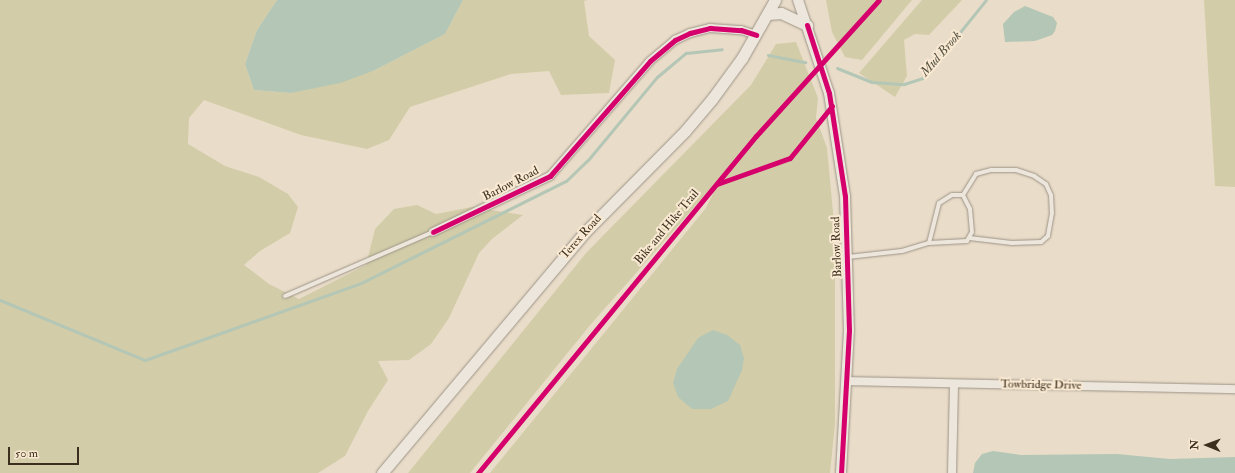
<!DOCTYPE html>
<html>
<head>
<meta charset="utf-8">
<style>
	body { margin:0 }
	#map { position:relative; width:1235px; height:473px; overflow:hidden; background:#e9dcc8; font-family:"IM FELL Double Pica",serif }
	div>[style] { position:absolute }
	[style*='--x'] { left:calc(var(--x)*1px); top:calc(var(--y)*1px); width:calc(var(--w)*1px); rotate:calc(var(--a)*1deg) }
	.green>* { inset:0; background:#d2cda8 }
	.water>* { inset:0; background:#b4c6b5 }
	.stream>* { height:3px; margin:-1.5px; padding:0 1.5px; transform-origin:1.5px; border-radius:1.5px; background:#b4c6b5 }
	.roads { filter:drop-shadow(0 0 1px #9d9487) drop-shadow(0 0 1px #9d9487) }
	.service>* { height:4px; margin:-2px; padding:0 2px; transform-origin:2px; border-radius:2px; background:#ece6dc }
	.minor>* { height:8px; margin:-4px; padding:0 4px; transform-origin:4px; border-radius:4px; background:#ece6dc }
	.tertiary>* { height:10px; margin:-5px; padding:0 5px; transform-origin:5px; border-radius:5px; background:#ece6dc }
	.secondary>* { height:11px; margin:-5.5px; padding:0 5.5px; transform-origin:5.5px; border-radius:5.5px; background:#ece6dc }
	.cycleway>* { height:5px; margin:-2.5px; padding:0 2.5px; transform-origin:2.5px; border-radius:2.5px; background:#d6006c }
	span { translate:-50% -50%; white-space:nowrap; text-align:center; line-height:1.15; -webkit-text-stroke:4px #faead3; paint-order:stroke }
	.street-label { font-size:12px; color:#3c2f1d }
	.water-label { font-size:13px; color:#545241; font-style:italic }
	.north { position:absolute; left:1187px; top:425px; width:40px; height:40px; -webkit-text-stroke:3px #faead3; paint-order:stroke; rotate:271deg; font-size:11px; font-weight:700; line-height:16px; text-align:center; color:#3c2f1d }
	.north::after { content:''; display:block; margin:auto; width:14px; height:18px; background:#3c2f1d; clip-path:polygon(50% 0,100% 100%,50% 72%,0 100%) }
	.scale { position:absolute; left:8px; top:447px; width:71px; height:18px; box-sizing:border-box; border:2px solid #3c2f1d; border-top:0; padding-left:5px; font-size:12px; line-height:14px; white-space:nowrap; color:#3c2f1d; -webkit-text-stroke:3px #faead3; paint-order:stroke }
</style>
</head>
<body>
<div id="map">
	<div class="green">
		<i style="clip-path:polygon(0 0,277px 0,257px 30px,245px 64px,254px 90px,291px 93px,373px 71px,445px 34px,463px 0,587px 0,584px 1px,589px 36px,615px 60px,609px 93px,561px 95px,549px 71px,511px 74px,410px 107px,389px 140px,367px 149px,301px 135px,204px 100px,189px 118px,188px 144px,225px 166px,259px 177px,288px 194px,298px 207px,290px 233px,260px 251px,244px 265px,269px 284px,299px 299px,366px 265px,375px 229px,394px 209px,417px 205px,436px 214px,472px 207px,523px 215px,492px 239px,479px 253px,449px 318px,431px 344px,409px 360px,378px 361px,388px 380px,368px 411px,345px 456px,318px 473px,0 473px)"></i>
		<i style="clip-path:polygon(826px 0,912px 0,862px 60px,845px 57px,832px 32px)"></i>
		<i style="clip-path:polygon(922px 0,962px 0,929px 35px,915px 34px,904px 40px,907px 76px,895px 97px,859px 73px)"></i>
		<i style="clip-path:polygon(1204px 0,1235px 0,1235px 187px,1215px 186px)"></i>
		<i style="clip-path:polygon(796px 42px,818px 98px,816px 118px,827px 148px,835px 234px,835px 424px,830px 473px,490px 473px,706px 208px,721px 177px,591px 324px,470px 473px,408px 473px,586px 253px,751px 85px,776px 44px)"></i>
	</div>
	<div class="water">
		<i style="clip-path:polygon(277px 0,463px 0,445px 34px,373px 71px,340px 83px,291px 93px,254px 90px,245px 64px,257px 30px)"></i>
		<i style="clip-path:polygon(1025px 6px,1053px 17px,1057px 23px,1055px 31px,1052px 35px,1035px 41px,1005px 42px,1003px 24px,1014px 12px)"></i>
		<i style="clip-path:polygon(713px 330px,727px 335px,740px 345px,744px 358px,742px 370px,728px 401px,711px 409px,692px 409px,678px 397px,673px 383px,677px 369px,698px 338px)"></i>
		<i style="clip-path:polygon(993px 451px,1021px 455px,1117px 454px,1170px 459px,1235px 457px,1235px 473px,973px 473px,975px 463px,982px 454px)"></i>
	</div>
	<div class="stream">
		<i style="--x:768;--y:55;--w:38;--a:11"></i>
		<i style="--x:837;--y:68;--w:38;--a:22"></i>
		<i style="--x:872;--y:82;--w:32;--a:4"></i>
		<i style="--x:904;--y:84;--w:20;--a:-18"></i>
		<i style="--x:923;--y:78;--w:100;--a:-51.1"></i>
		<i style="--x:0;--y:300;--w:157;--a:22.5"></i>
		<i style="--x:145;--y:360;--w:229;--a:-19.6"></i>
		<i style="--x:361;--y:283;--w:229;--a:-26.5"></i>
		<i style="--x:566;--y:181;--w:30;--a:-44"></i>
		<i style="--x:588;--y:160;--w:108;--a:-50.3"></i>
		<i style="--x:657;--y:77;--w:38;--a:-40"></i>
		<i style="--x:686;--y:53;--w:36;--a:-6"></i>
	</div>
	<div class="roads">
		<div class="service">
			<i style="--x:963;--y:195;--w:25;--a:-58"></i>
			<i style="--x:976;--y:174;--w:16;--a:-15"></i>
			<i style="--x:991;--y:170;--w:25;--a:0"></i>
			<i style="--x:1016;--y:170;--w:19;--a:18"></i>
			<i style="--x:1034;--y:176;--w:14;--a:34"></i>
			<i style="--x:1046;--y:184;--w:12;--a:66"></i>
			<i style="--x:1051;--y:195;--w:18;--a:87"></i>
			<i style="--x:1052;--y:213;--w:23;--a:100"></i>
			<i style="--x:1048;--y:236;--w:9;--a:139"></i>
			<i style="--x:1041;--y:242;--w:29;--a:178"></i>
			<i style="--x:1012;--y:243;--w:43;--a:-173.4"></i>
			<i style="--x:848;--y:257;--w:54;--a:-6.3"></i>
			<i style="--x:902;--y:251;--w:28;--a:-17"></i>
			<i style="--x:929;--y:243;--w:38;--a:-3"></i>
			<i style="--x:967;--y:241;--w:10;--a:-61"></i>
			<i style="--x:972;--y:232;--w:23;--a:-95"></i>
			<i style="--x:970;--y:209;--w:16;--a:-117"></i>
			<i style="--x:963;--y:195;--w:11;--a:180"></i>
			<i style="--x:952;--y:195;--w:15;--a:148"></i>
			<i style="--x:939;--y:203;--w:41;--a:104"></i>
			<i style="--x:285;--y:296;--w:161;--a:-23.4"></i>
		</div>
		<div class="minor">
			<i style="--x:433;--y:232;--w:130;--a:-25.6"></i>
			<i style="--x:550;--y:176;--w:152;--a:-49"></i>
			<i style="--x:650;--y:61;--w:33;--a:-40"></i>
			<i style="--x:675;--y:40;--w:17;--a:-25"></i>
			<i style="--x:690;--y:33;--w:21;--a:-14"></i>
			<i style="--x:710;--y:28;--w:31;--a:4"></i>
			<i style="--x:741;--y:30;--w:16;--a:18"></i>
			<i style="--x:847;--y:381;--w:388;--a:1.2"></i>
			<i style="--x:952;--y:473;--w:88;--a:-88.7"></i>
		</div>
		<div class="tertiary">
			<i style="--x:798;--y:0;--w:98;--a:71.6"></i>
			<i style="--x:829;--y:93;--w:104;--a:81.2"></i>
			<i style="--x:845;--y:196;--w:134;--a:88.3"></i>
			<i style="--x:849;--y:330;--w:143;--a:93.2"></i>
		</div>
		<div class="secondary">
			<i style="--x:768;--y:14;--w:13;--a:-4"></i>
			<i style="--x:781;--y:13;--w:29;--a:25"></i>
			<i style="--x:382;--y:473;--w:317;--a:-49.9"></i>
			<i style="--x:586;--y:231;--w:141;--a:-45.3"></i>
			<i style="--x:685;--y:131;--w:42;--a:-49.8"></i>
			<i style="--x:712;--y:99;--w:51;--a:-53.8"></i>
			<i style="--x:742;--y:58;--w:67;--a:-60.4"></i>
		</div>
	</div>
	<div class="cycleway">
		<i style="--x:807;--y:25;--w:71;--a:72.1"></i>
		<i style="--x:829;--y:93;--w:104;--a:81.2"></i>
		<i style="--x:845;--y:196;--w:134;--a:88.3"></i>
		<i style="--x:849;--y:330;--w:143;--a:93.2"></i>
		<i style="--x:717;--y:184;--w:77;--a:-19.6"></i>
		<i style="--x:790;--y:158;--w:67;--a:-51.1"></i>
		<i style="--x:433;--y:232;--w:130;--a:-25.6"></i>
		<i style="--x:550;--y:176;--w:152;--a:-49"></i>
		<i style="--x:650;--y:61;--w:33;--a:-40"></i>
		<i style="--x:675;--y:40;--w:17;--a:-25"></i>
		<i style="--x:690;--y:33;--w:21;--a:-14"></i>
		<i style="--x:710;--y:28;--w:31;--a:4"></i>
		<i style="--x:741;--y:30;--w:16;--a:18"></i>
		<i style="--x:478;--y:473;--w:437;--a:-50.5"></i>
		<i style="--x:756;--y:136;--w:183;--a:-47.9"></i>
	</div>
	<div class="street-label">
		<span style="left:511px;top:184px;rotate:-27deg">Barlow Road</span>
		<span style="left:667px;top:227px;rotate:-50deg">Bike and Hike Trail</span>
		<span style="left:581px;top:237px;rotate:-48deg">Terex Road</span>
		<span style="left:837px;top:247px;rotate:-92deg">Barlow Road</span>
		<span style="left:1041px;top:385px;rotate:1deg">Towbridge Drive</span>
	</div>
	<div class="water-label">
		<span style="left:941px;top:54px;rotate:-49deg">Mud Brook</span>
	</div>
	<div class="north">N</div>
	<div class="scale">50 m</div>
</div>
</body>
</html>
